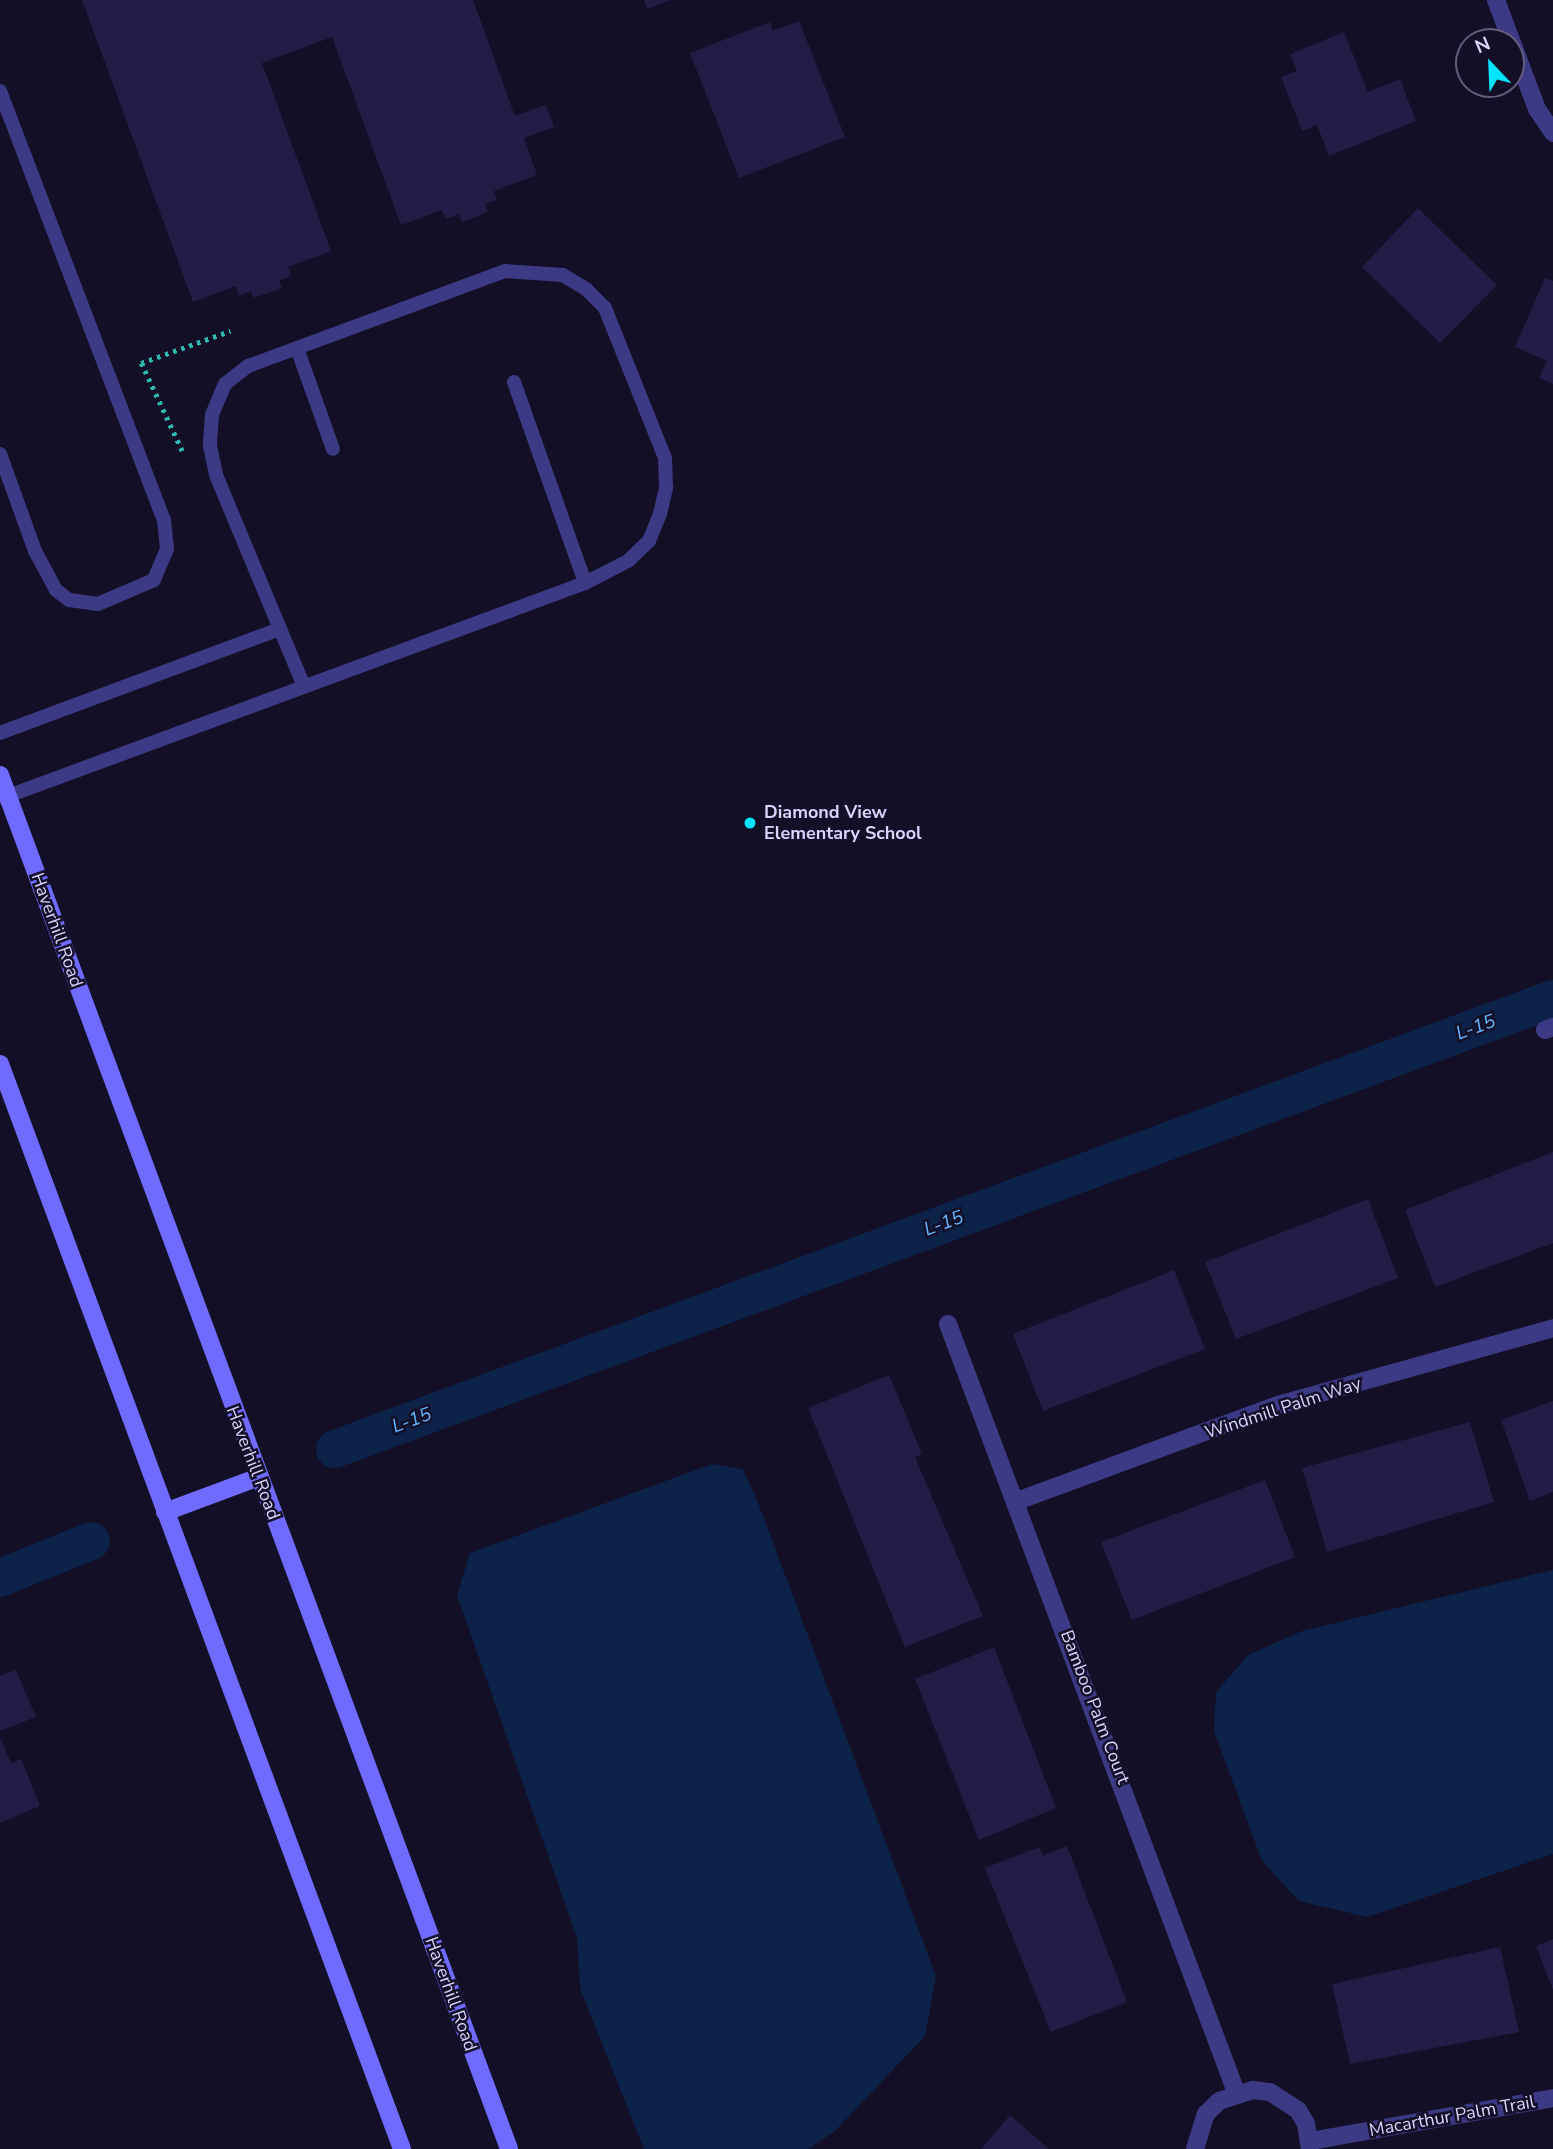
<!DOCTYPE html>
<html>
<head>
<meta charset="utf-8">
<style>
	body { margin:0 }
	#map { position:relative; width:1553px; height:2149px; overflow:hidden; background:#130f26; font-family:"Nunito Sans",sans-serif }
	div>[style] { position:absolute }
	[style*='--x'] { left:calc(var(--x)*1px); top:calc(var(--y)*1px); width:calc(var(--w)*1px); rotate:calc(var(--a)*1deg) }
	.water>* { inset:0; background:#0c2248 }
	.canal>* { height:38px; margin:-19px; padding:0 19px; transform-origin:19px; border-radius:19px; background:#0c2248 }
	.building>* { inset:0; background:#241b47 }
	.path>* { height:4.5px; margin-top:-2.25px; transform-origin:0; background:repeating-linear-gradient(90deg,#2fb8b0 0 3.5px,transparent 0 8.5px) }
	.lane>* { height:14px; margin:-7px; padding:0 7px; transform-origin:7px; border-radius:7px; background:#3d3a85 }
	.street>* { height:18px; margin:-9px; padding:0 9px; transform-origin:9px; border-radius:9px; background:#3d3a85 }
	.secondary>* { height:18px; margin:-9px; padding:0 9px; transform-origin:9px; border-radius:9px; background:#6f6bff }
	.dots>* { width:19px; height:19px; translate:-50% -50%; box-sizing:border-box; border:4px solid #130f26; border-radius:50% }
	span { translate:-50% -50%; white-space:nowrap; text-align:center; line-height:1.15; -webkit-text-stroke:5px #130f26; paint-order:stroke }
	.poi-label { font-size:18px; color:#d9d4ff; font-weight:700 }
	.left { translate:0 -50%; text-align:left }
	.street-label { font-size:18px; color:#d9d4ff }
	.water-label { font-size:19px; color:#62b6ff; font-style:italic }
	.north { position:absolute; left:1455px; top:28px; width:70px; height:70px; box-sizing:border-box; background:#130f26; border:2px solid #625e7d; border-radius:50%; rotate:337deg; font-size:19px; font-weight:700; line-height:28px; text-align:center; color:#d9d4ff }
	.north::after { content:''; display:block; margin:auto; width:24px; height:32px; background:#00e5ff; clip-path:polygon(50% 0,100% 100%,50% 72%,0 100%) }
</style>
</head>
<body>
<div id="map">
	<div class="water">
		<i style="clip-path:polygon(712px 1464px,743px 1469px,757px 1500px,936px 1976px,925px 2036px,834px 2132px,808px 2149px,644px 2149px,580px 1988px,577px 1938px,457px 1595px,470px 1553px)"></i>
		<i style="clip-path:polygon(1553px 1570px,1553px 1854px,1367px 1917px,1299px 1901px,1262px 1861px,1214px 1731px,1216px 1692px,1248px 1655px,1302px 1631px)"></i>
	</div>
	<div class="canal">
		<i style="--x:335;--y:1449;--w:1298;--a:-20.28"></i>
		<i style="--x:0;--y:1578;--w:98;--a:-22.1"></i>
	</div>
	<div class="building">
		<i style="clip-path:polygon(82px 0,473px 0,515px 116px,546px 105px,554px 127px,524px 138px,537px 175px,494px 191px,497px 200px,485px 204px,488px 212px,462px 222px,459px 214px,446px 219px,442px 210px,401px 225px,332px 37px,262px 63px,331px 251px,288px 267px,291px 276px,279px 281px,282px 288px,254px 298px,251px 291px,239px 296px,236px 286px,193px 302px)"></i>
		<i style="clip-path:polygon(644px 0,671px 0,647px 9px)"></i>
		<i style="clip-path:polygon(799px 21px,845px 137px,739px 178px,690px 53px,770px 22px,773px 31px)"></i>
		<i style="clip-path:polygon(1344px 32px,1368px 92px,1400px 79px,1416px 121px,1329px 156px,1317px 125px,1302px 131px,1281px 77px,1297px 71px,1290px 54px)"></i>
		<i style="clip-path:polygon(1418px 208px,1497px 285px,1440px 343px,1362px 267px)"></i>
		<i style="clip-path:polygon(1545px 278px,1553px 281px,1553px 384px,1539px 378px,1547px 361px,1515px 347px)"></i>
		<i style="clip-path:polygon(1553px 1152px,1553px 1243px,1435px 1287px,1405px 1210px)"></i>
		<i style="clip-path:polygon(1368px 1199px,1398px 1278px,1236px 1339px,1205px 1262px)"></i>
		<i style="clip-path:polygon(1174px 1270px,1205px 1349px,1043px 1411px,1013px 1334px)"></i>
		<i style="clip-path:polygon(889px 1375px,922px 1454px,915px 1457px,983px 1616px,905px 1647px,808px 1408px)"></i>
		<i style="clip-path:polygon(1553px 1401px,1553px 1492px,1530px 1501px,1501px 1420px)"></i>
		<i style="clip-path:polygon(1470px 1422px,1494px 1502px,1327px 1552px,1302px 1468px)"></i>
		<i style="clip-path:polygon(1265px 1480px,1295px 1557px,1132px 1620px,1101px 1542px)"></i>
		<i style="clip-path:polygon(994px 1647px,1056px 1808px,979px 1840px,915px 1679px)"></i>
		<i style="clip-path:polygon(16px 1670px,36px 1717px,0 1731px,0 1676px)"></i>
		<i style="clip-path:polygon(0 1737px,11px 1763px,21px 1759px,40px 1806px,0 1823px)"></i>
		<i style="clip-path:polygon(1067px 1846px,1127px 2002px,1051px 2032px,985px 1868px,1039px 1847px,1043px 1856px)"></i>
		<i style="clip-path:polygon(1553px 1939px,1553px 1990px,1536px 1946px)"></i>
		<i style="clip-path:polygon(1500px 1947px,1519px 2032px,1350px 2064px,1332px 1984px)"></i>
		<i style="clip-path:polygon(1010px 2115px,1049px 2149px,981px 2149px)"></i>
	</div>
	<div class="path">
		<i style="--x:182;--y:451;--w:97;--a:-115"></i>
		<i style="--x:141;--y:363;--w:95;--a:-19.8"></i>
	</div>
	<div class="lane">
		<i style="--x:0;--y:91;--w:459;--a:69.1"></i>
		<i style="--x:164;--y:520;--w:29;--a:84"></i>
		<i style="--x:167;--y:549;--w:34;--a:113"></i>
		<i style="--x:154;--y:580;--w:61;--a:156.8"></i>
		<i style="--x:98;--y:604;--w:29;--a:-172"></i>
		<i style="--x:69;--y:600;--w:16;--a:-142"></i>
		<i style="--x:56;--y:590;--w:44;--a:-118.3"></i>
		<i style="--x:35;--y:551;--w:103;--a:-109.8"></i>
		<i style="--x:297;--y:348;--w:107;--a:70.4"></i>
		<i style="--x:514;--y:382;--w:213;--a:70.5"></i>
		<i style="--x:0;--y:733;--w:299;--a:-20.4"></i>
		<i style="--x:0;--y:797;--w:8;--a:-7"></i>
		<i style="--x:8;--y:796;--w:615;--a:-20.26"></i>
		<i style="--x:585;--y:583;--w:48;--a:-27.1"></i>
		<i style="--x:628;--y:561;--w:29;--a:-44"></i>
		<i style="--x:649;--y:541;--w:29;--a:-68"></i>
		<i style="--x:660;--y:514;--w:28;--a:-77"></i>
		<i style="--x:666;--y:487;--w:29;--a:-92"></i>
		<i style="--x:665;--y:458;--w:162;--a:-111.8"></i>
		<i style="--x:605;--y:308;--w:27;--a:-135"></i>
		<i style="--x:586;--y:289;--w:27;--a:-149"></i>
		<i style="--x:563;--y:275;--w:58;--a:-176.1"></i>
		<i style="--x:505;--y:271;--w:274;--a:159.7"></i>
		<i style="--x:248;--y:366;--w:29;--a:142"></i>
		<i style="--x:225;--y:384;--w:34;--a:113"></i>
		<i style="--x:212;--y:415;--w:31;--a:94"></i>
		<i style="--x:210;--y:446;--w:30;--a:78"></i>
		<i style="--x:216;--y:475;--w:229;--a:67.4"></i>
	</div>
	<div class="street">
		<i style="--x:1496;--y:0;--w:116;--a:69.4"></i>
		<i style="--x:1537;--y:109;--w:29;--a:56"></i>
		<i style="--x:1545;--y:1030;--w:9;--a:-21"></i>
		<i style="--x:948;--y:1324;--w:820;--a:69.44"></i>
		<i style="--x:1017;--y:1501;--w:278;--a:-20.2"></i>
		<i style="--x:1278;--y:1405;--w:286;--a:-15.6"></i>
		<i style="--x:1310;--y:2141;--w:247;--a:-10"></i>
		<i style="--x:1195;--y:2149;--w:37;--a:-73"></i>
		<i style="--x:1206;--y:2114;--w:18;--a:-45"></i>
		<i style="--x:1219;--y:2101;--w:36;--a:-18"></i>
		<i style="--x:1253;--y:2090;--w:17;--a:7"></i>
		<i style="--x:1270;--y:2092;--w:33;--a:33"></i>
		<i style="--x:1298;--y:2110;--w:16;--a:60"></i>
		<i style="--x:1306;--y:2124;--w:25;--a:81"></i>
	</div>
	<div class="secondary">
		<i style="--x:0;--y:775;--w:1465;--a:69.67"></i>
		<i style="--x:0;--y:1064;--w:1157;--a:69.67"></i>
		<i style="--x:165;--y:1512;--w:100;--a:-20.4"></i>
	</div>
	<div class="dots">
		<i style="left:750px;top:823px;background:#00e5ff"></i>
	</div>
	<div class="poi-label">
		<span class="left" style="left:764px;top:823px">Diamond View<br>Elementary School</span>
	</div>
	<div class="street-label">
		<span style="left:57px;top:930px;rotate:70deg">Haverhill Road</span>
		<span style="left:1283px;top:1408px;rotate:-18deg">Windmill Palm Way</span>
		<span style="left:253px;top:1463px;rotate:69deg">Haverhill Road</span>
		<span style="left:1095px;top:1707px;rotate:69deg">Bamboo Palm Court</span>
		<span style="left:451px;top:1994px;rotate:70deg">Haverhill Road</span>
		<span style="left:1452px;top:2116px;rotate:-10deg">Macarthur Palm Trail</span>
	</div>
	<div class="water-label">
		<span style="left:1476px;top:1028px;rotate:-20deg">L-15</span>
		<span style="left:944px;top:1224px;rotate:-20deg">L-15</span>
		<span style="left:412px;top:1421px;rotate:-20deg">L-15</span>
	</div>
	<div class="north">N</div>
</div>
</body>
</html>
